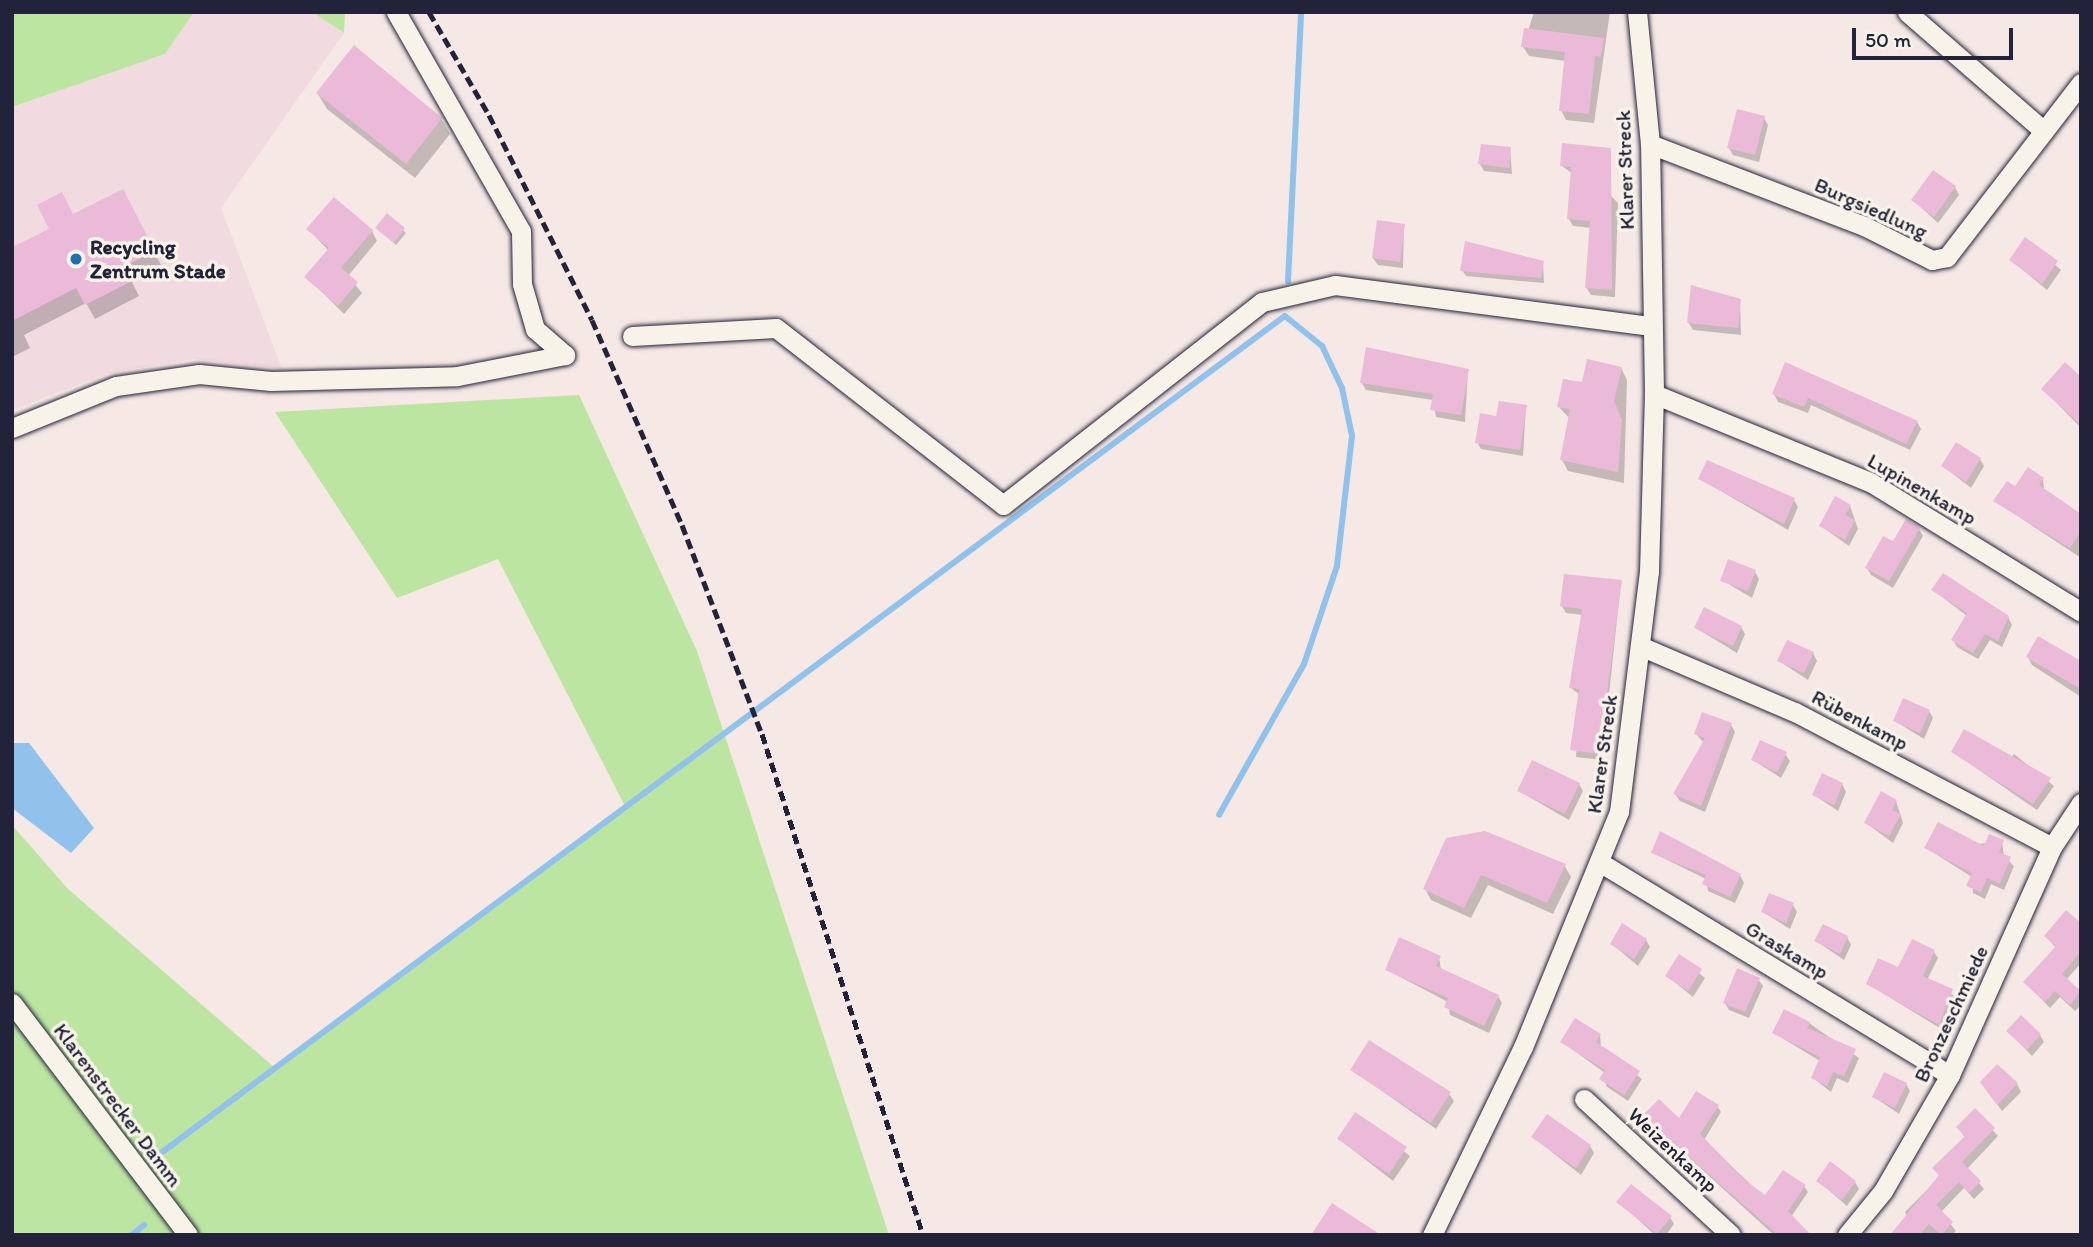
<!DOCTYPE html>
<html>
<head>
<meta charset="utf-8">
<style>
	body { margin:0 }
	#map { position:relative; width:2093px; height:1247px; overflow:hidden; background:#f5e8e5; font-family:Itim,sans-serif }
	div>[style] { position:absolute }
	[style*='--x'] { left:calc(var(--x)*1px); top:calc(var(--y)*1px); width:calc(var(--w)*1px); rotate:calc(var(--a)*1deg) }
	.built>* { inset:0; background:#f2dae1 }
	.green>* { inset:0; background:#bce5a1 }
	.water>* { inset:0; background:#90c2ec }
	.shadow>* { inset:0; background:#0003 }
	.stream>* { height:6px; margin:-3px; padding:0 3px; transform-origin:3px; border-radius:3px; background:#90c2ec }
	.building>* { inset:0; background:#ecbad9 }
	.roads { filter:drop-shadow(0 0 2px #22223b) drop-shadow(0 0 2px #22223b) }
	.minor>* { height:19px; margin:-9.5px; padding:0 9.5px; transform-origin:9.5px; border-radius:9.5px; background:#f7f3e8 }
	.rail>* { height:5px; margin-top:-2.5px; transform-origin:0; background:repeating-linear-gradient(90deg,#22223b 0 10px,transparent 0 15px) }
	.dots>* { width:19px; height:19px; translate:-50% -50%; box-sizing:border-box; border:4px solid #f7f3e8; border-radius:50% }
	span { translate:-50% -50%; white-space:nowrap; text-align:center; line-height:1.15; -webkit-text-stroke:7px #f7f3e8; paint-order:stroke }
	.street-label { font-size:21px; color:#22223b }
	.poi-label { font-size:21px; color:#22223b; font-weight:700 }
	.left { translate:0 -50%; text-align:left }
	.frame { position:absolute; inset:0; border:14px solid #22223b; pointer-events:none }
	.scale { position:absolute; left:1852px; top:28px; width:161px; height:32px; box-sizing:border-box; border:4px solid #22223b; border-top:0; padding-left:9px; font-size:21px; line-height:24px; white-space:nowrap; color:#22223b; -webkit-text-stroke:5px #f7f3e8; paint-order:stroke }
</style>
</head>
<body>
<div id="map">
	<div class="built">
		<i style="clip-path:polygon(194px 12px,312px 12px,344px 33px,221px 208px,282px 369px,194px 359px,108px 373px,12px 410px,12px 107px,165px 54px)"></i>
	</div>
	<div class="green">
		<i style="clip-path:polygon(12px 12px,194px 12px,165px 54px,12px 107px)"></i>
		<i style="clip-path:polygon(312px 12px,345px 12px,344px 33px)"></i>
		<i style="clip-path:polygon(579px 395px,697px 651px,889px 1235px,13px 1235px,12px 825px,68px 889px,275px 1068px,625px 806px,498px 559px,397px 598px,275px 412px)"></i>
	</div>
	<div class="water">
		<i style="clip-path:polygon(12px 743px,29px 743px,94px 828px,71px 853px,12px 808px)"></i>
	</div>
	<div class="shadow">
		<i style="clip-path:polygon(1534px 12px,1610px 12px,1594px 123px,1566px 120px,1561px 110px,1566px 61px,1529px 56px,1523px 47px)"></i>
		<i style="clip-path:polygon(318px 94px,441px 119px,450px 134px,415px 178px,327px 109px)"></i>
		<i style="clip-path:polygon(1764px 118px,1768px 125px,1759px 162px,1733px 155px,1729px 148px)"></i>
		<i style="clip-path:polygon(1510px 149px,1512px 174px,1484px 171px,1480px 164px)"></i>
		<i style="clip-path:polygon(1610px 150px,1610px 195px,1618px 203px,1615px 297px,1591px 295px,1586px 287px,1592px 228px,1573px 226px,1569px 219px,1573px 174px,1562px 166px)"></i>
		<i style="clip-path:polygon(1955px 187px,1959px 195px,1938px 223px,1913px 200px)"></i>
		<i style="clip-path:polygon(131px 206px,162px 267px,132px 282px,139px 296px,95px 319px,86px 303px,24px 335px,30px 348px,12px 357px,12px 249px,73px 216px)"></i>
		<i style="clip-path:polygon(387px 216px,406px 233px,396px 245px,377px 228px)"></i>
		<i style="clip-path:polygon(1404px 225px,1403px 268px,1378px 265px,1373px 258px)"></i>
		<i style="clip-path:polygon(308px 229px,372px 231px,377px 241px,348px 276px,362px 293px,344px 314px,307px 277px,329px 251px)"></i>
		<i style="clip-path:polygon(2026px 240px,2061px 270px,2047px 290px,2011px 260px)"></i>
		<i style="clip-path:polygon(1543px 263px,1544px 283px,1466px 276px,1462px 270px)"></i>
		<i style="clip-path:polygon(1740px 300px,1741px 335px,1693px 330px,1689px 323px)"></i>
		<i style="clip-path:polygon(1786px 365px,1917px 422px,1921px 429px,1910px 450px,1811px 405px,1808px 413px,1778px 402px,1774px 394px)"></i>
		<i style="clip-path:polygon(1621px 368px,1627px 380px,1624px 483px,1568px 471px,1562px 460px,1570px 419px,1559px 407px,1584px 384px)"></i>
		<i style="clip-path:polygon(1468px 370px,1465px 422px,1436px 417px,1433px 400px,1366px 390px,1362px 383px)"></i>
		<i style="clip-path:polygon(2081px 379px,2081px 428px,2043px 389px)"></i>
		<i style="clip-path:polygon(1526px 407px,1523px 456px,1481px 449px,1477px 442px,1498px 418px)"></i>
		<i style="clip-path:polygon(1980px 459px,1984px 466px,1971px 488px,1943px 466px)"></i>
		<i style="clip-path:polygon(1700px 479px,1794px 500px,1798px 507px,1788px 530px)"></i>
		<i style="clip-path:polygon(2043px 479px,2044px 490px,2081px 516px,2081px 558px,1995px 501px)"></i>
		<i style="clip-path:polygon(1850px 506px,1858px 529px,1849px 546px,1821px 526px)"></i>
		<i style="clip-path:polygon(1919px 529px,1923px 536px,1893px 588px,1871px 575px,1867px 568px)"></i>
		<i style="clip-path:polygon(1755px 572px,1759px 579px,1752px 598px,1722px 580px)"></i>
		<i style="clip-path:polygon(1621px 582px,1602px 760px,1576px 757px,1580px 695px,1571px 688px,1583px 615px,1566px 613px,1562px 606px)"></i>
		<i style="clip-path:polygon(1933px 590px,2008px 617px,2012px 625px,2002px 647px,1990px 640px,1978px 659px,1957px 647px,1953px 640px,1967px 616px)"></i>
		<i style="clip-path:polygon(1741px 627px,1745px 634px,1737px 653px,1696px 628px)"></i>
		<i style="clip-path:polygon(1813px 653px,1817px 661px,1808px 680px,1779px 661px)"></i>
		<i style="clip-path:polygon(2028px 657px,2081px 665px,2081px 697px,2032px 665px)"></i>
		<i style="clip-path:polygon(1929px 711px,1933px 718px,1924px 739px,1895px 721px)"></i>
		<i style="clip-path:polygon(1731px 725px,1735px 732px,1705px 812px,1680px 801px,1675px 794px,1704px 743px,1696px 734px)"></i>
		<i style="clip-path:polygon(1953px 752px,2010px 759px,2014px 754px,2054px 786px,2037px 810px)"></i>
		<i style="clip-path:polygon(1785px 754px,1790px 761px,1781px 778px,1753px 760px)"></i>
		<i style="clip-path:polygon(1579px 784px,1583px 791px,1569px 820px,1519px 791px)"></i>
		<i style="clip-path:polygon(1842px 784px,1846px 792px,1838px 811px,1814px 795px)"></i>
		<i style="clip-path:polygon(1896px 801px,1903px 823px,1893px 843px,1866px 823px)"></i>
		<i style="clip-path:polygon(1447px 840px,1564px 865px,1571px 877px,1553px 914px,1488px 885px,1471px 918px,1431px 900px,1425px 889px)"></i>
		<i style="clip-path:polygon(2002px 842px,2004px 856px,2014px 866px,2004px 890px,1991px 884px,1985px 899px,1973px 893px,1972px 877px,1926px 848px)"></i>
		<i style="clip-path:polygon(1653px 853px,1740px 875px,1744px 883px,1735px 903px,1708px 891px,1706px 879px)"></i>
		<i style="clip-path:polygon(1793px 905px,1797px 912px,1790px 929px,1763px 912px)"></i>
		<i style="clip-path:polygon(2081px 925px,2081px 963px,2066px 980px,2081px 994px,2081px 1005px,2075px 1011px,2060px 997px,2050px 1008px,2025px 982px,2056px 948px,2046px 936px)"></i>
		<i style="clip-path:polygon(1847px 937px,1851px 945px,1844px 960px,1816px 941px)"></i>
		<i style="clip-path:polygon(1646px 940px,1650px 947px,1638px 966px,1612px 944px)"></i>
		<i style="clip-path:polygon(1934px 952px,1938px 958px,1927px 980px,1956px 997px,1943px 1030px,1868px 984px)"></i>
		<i style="clip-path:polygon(1439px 957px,1441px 970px,1498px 996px,1502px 1003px,1489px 1033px,1450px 1015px,1448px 1002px,1387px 970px)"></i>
		<i style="clip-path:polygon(1679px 957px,1705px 978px,1693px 997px,1667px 976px)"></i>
		<i style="clip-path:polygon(1758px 979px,1763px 986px,1749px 1018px,1729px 1010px,1725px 1003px)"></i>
		<i style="clip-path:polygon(1809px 1023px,1859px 1058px,1848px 1083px,1837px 1078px,1831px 1092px,1813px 1078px,1820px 1061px,1774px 1033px)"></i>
		<i style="clip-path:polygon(2008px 1031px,2040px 1035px,2044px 1042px,2032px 1056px)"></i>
		<i style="clip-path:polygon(1600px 1035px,1601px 1048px,1642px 1079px,1628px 1101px,1606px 1086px,1605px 1073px,1562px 1042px)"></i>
		<i style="clip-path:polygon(1352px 1070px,1449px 1094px,1454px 1101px,1436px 1129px)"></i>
		<i style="clip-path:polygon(1906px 1084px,1910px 1091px,1899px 1114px,1874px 1097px)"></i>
		<i style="clip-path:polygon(2017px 1084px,2021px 1092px,2002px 1111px,1986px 1089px)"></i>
		<i style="clip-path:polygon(1717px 1106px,1721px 1112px,1704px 1140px,1765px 1198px,1804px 1186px,1808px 1192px,1791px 1217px,1809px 1235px,1774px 1235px,1644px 1117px,1679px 1121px)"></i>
		<i style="clip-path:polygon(1975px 1111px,1998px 1136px,1967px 1169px,1984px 1189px,1974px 1199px,1964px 1188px,1941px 1212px,1956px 1231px,1952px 1235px,1895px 1235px,1909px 1219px,1905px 1212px,1940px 1177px,1934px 1168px,1965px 1138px,1958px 1127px)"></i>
		<i style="clip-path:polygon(1356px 1115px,1410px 1156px,1393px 1181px,1339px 1139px)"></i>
		<i style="clip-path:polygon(1533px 1137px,1590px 1146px,1594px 1153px,1581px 1175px)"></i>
		<i style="clip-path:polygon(1818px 1181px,1855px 1182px,1859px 1189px,1847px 1206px)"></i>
		<i style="clip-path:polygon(1619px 1202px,1670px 1217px,1674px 1224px,1666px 1235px,1655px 1235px)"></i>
	</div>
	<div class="stream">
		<i style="--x:1288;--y:281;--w:269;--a:-87.2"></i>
		<i style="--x:153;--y:1159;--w:1411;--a:-36.68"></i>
		<i style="--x:1285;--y:316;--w:48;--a:39"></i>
		<i style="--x:1322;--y:346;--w:47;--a:64.5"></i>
		<i style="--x:1342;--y:388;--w:49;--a:78.2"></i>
		<i style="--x:1352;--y:436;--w:131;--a:96.6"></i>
		<i style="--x:1337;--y:566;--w:103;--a:108.6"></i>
		<i style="--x:1304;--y:664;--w:173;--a:119.4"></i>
		<i style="--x:132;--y:1235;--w:16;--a:-40"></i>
	</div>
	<div class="building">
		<i style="clip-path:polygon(1524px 28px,1604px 38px,1601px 57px,1595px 56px,1589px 114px,1559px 111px,1565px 52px,1521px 47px)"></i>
		<i style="clip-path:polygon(354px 45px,442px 118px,406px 164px,316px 93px)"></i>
		<i style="clip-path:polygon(1737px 109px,1765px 116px,1755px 155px,1727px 148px)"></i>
		<i style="clip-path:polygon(1562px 143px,1611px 148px,1612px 290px,1585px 288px,1590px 221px,1567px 219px,1571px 167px,1560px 166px)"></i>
		<i style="clip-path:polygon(1481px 144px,1511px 147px,1509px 168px,1478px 164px)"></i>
		<i style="clip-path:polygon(1933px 170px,1956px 186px,1934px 217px,1911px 200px)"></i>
		<i style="clip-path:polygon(123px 189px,155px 251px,125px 266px,132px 281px,85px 305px,76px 288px,12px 321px,12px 247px,49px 229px,37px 205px,62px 192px,73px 214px)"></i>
		<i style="clip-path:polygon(334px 197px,373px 230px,341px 268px,358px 282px,338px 306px,304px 277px,329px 248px,306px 229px)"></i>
		<i style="clip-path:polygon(387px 213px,405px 228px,394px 243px,375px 228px)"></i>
		<i style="clip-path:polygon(1377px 220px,1405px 224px,1400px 262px,1372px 258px)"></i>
		<i style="clip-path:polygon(2025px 237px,2058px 261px,2042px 284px,2009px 260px)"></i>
		<i style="clip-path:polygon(1465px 241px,1544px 261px,1541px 278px,1460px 271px)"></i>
		<i style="clip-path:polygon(1691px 285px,1741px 299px,1738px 328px,1687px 323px)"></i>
		<i style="clip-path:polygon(1366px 347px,1469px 369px,1461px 415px,1430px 410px,1433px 394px,1360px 383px)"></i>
		<i style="clip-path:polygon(1587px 359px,1622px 367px,1614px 401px,1622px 420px,1618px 472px,1560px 460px,1570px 409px,1557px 407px,1563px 379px,1582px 382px)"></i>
		<i style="clip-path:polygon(1785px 362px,1918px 421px,1906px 444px,1808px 398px,1804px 407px,1772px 394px)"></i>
		<i style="clip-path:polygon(2065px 362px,2081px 377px,2081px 425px,2041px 389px)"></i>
		<i style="clip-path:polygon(1499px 401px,1527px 405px,1520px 450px,1475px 443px,1480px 413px,1496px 416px)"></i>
		<i style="clip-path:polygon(1956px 442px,1981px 458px,1966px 482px,1941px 466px)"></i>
		<i style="clip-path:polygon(1707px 460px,1795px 498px,1784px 524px,1698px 479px)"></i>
		<i style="clip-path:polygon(2028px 467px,2044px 478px,2039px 485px,2081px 514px,2081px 531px,2070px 548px,1993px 501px,2007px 481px,2015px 486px)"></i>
		<i style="clip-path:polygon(1835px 496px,1851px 505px,1845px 515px,1855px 520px,1845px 540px,1819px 526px)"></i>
		<i style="clip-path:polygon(1906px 519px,1920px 528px,1889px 581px,1865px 568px,1883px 536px,1893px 541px)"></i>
		<i style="clip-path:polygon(1728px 559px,1756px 570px,1748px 591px,1720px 581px)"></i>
		<i style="clip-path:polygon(1943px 573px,2009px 616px,1998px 641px,1985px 634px,1973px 653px,1951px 640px,1967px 613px,1931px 590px)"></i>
		<i style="clip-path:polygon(1564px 574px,1622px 580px,1599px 754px,1570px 750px,1579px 689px,1569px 688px,1582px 609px,1560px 606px)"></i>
		<i style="clip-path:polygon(1704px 607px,1742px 626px,1733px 646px,1694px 628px)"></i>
		<i style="clip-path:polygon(2038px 636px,2081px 661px,2081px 689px,2026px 657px)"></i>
		<i style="clip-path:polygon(1787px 640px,1814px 652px,1804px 673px,1777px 661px)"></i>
		<i style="clip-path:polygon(1903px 698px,1930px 710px,1920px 733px,1893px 721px)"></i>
		<i style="clip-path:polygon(1702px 712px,1732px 723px,1701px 806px,1673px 794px,1705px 738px,1694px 734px)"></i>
		<i style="clip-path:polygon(1964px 729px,2051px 778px,2033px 804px,1951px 752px)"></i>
		<i style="clip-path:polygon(1760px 740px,1787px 752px,1777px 772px,1751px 760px)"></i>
		<i style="clip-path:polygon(1532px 760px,1580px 783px,1565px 814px,1517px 791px)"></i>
		<i style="clip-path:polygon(1822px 773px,1843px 783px,1834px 805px,1812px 795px)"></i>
		<i style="clip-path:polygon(1881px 791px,1897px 800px,1892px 810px,1901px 814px,1889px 836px,1864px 823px)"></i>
		<i style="clip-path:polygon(1938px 822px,1984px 846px,1989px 834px,2004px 840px,1999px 852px,2011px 857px,2000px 884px,1987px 878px,1981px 892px,1966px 886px,1972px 873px,1924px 848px)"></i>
		<i style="clip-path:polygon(1485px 831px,1566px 864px,1547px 903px,1481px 875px,1464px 908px,1423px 889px,1446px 838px)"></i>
		<i style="clip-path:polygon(1660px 831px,1741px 874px,1730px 897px,1702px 884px,1706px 875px,1651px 853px)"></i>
		<i style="clip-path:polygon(1769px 893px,1794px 903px,1786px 923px,1761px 912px)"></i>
		<i style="clip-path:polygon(2066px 910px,2081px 923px,2081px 951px,2062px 974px,2081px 991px,2070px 1005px,2055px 991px,2045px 1002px,2023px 982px,2056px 946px,2044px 936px)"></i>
		<i style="clip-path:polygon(1622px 923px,1647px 939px,1634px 959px,1610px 944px)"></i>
		<i style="clip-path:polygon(1823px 924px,1848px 936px,1840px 954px,1814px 941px)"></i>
		<i style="clip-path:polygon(1399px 937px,1441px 956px,1436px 966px,1499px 995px,1484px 1026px,1444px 1007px,1448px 998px,1385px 970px)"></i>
		<i style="clip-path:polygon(1912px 939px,1935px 950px,1923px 976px,1953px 989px,1939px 1025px,1866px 984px,1878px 958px,1898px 967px)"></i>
		<i style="clip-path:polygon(1679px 954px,1702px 969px,1688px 991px,1665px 976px)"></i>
		<i style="clip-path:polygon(1737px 968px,1760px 978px,1745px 1012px,1723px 1003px)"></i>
		<i style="clip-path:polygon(1784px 1009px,1810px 1022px,1807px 1028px,1856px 1049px,1844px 1076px,1833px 1072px,1827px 1086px,1811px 1078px,1820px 1057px,1772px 1033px)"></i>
		<i style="clip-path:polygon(2021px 1015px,2041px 1034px,2027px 1050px,2006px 1031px)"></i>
		<i style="clip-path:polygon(1575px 1018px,1601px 1034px,1596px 1042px,1640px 1071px,1624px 1095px,1599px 1079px,1605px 1070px,1560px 1042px)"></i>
		<i style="clip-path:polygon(1369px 1040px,1451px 1092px,1431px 1123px,1350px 1070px)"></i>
		<i style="clip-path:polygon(1997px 1064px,2018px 1083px,1997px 1105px,1980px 1082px)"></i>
		<i style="clip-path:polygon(1884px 1072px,1907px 1083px,1895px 1108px,1872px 1097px)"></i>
		<i style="clip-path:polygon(1696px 1091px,1719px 1105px,1700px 1134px,1745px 1180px,1765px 1195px,1783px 1170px,1806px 1185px,1788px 1211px,1811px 1235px,1778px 1235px,1642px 1116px,1659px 1099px,1679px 1118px)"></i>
		<i style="clip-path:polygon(1975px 1108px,1995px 1128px,1962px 1162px,1981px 1181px,1969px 1193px,1959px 1182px,1936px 1205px,1953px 1222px,1941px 1235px,1929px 1224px,1919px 1235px,1890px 1235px,1939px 1175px,1932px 1168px,1965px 1136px,1956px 1127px)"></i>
		<i style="clip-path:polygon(1355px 1112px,1407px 1147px,1389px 1174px,1337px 1139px)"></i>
		<i style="clip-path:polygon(1547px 1114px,1591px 1145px,1576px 1168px,1531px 1137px)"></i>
		<i style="clip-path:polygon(1830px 1161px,1856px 1181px,1842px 1200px,1816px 1181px)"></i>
		<i style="clip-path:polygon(1631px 1184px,1672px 1216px,1657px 1234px,1616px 1202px)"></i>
		<i style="clip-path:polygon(1332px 1203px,1381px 1235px,1311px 1235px)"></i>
	</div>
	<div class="roads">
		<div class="minor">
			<i style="--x:396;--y:12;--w:252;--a:60.3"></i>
			<i style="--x:521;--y:231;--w:53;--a:88.9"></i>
			<i style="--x:522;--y:284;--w:47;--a:73.9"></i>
			<i style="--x:535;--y:329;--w:40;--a:41"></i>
			<i style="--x:1907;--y:12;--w:181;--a:41"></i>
			<i style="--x:1650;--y:144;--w:229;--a:21"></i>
			<i style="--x:1864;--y:226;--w:76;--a:26.6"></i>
			<i style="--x:1932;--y:260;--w:15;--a:-11"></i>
			<i style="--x:1947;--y:257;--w:220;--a:-52.4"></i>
			<i style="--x:632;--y:336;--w:144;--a:-3.2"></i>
			<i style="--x:776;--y:328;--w:288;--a:37.9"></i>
			<i style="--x:1003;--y:505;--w:329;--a:-38.1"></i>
			<i style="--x:1262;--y:302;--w:75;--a:-13.1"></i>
			<i style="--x:1335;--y:285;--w:317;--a:7.4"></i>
			<i style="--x:1654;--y:394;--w:233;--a:22.2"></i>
			<i style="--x:1870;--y:482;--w:248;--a:31.6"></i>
			<i style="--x:12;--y:428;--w:112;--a:-22"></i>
			<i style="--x:116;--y:386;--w:84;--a:-8.2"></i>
			<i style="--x:199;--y:374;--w:72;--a:5.6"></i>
			<i style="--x:271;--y:381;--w:186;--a:-1.5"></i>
			<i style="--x:457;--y:376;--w:110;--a:-11"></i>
			<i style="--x:1640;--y:646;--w:168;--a:23.1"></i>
			<i style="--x:1795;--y:712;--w:290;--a:27.7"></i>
			<i style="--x:1601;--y:863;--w:408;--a:31.3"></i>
			<i style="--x:12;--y:1003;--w:291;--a:52.8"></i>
			<i style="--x:1584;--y:1099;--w:200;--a:42.8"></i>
			<i style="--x:1432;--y:1235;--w:209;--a:-64.2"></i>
			<i style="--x:1523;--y:1047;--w:254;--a:-67.8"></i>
			<i style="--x:1619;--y:812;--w:242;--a:-82.9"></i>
			<i style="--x:1649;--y:572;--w:178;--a:-88.4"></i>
			<i style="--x:1654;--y:394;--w:250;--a:-90.9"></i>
			<i style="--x:1650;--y:144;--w:133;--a:-95.6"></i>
			<i style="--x:1847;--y:1235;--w:57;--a:-50.7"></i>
			<i style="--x:1883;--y:1191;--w:134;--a:-60"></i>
			<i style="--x:1950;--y:1075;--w:250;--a:-65.9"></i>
			<i style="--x:2052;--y:847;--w:53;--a:-56.6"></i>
		</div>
	</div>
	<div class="rail">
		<i style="--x:429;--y:12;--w:119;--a:59.8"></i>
		<i style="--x:489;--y:115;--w:229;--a:63.3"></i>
		<i style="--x:592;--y:320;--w:224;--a:66.3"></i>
		<i style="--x:682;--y:525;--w:224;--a:69.1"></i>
		<i style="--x:762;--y:734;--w:526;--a:72.18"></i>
	</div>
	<div class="dots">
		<i style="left:76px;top:259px;background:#1f6fb2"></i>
	</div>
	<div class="street-label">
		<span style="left:1625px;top:170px;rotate:-92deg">Klarer Streck</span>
		<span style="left:1871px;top:208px;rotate:24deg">Burgsiedlung</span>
		<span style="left:1922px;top:489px;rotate:30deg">Lupinenkamp</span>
		<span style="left:1860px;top:720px;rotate:28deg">Rübenkamp</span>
		<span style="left:1602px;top:754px;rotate:-82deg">Klarer Streck</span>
		<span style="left:1787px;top:950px;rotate:31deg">Graskamp</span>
		<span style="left:1951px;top:1014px;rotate:-65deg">Bronzeschmiede</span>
		<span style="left:118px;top:1105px;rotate:53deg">Klarenstrecker Damm</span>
		<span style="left:1673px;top:1150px;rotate:43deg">Weizenkamp</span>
	</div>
	<div class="poi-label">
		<span class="left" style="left:90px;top:259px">Recycling<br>Zentrum Stade</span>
	</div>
	<div class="frame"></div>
	<div class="scale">50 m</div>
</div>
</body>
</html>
